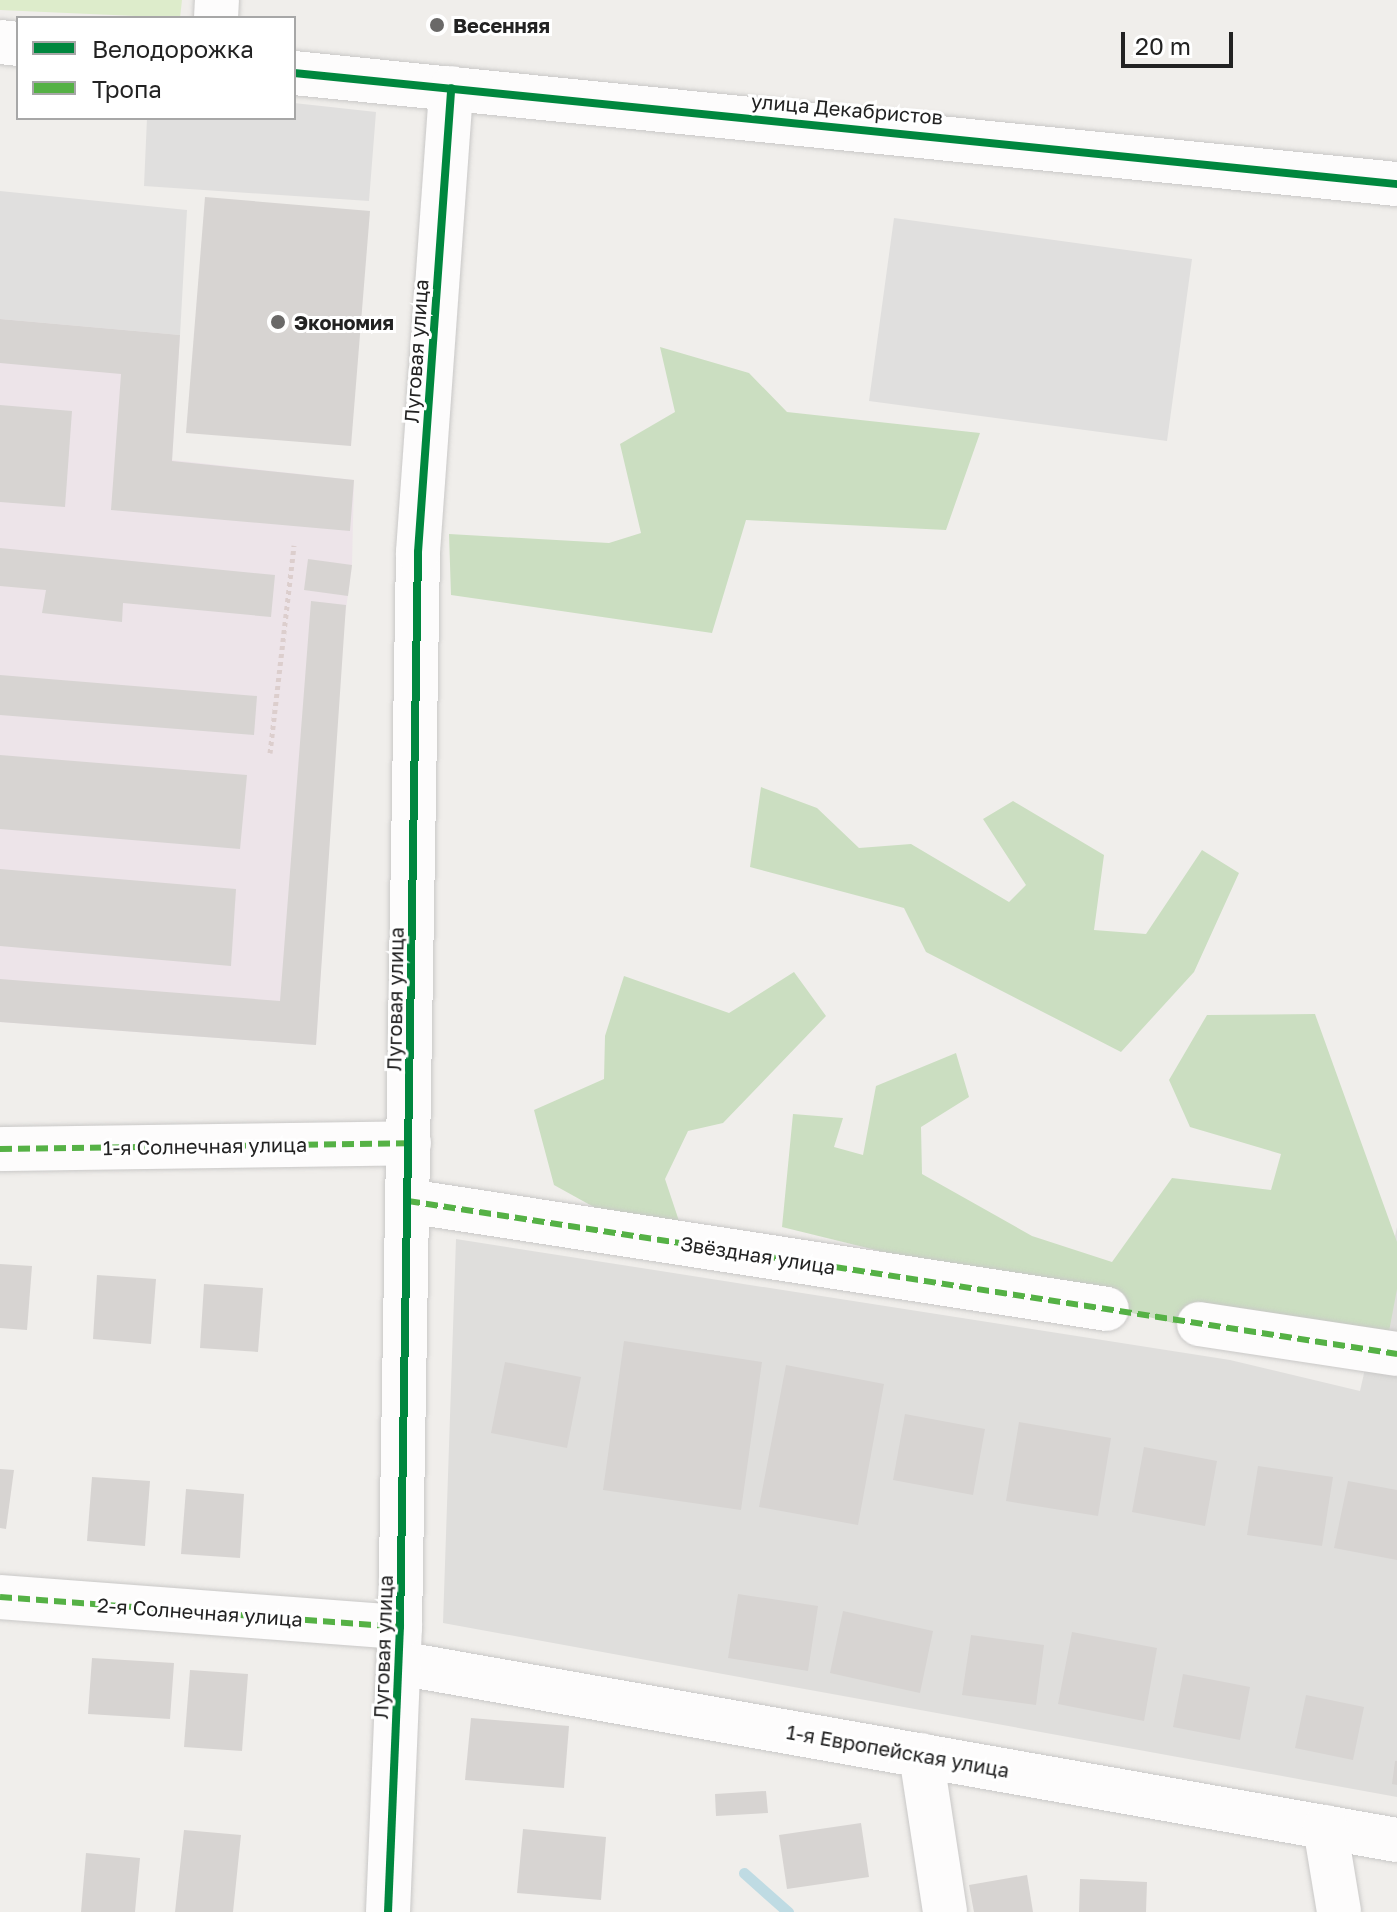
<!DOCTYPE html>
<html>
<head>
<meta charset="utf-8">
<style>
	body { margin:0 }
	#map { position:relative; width:1397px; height:1912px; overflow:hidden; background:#f0eeeb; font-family:"Golos Text",sans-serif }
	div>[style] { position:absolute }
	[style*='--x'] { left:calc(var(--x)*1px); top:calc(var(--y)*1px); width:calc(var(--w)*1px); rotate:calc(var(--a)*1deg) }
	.residential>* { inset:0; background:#dfdedc }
	.industrial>* { inset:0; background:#ede4e9 }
	.grass>* { inset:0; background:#ddeccb }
	.forest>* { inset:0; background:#cbdec1 }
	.parking>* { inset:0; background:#e0dfde }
	.stream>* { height:11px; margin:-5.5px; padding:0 5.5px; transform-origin:5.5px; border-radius:5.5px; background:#bfdbe3 }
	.building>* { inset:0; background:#d7d4d2 }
	.path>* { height:5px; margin-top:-2.5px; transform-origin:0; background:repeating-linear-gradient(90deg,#dccecd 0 4px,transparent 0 8px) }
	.roads { filter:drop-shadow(0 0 2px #c9c8c7) drop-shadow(0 0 2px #c9c8c7) }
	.minor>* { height:44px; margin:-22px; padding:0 22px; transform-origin:22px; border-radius:22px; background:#fdfcfc }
	.quiet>* { height:6px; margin-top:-3px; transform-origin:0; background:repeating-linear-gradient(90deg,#55b145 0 12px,transparent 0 18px) }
	.cycleway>* { height:8px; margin:-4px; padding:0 4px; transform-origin:4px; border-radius:4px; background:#00873e }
	.dots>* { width:22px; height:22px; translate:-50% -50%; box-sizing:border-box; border:4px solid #fff; border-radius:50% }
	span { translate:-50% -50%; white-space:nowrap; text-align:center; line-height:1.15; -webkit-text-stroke:6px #fff; paint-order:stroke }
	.poi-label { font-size:20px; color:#222; font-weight:700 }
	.left { translate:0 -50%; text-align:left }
	.street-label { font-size:20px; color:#222 }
	.legend { position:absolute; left:16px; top:16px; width:280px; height:104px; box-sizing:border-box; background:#fff; border:2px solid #a7a7a7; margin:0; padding:10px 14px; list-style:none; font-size:24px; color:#222 }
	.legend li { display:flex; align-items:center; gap:16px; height:40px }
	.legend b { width:40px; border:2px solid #a7a7a7 }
	.scale { position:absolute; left:1121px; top:32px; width:112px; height:36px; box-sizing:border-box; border:4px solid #222; border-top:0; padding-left:10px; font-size:24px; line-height:28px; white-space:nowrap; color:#222; -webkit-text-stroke:6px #fff; paint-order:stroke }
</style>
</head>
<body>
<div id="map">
	<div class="residential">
		<i style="clip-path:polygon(1397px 1227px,1397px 1797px,443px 1623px,456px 1239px,1230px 1360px,1360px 1391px)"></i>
	</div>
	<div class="industrial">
		<i style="clip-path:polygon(0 319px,180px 335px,172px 460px,354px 480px,352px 565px,342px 638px,316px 1045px,0 1022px)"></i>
	</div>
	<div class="grass">
		<i style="clip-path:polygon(0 0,182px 0,180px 18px,0 10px)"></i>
	</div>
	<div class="forest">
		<i style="clip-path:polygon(660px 347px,749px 373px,787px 412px,980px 433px,946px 530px,746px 520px,712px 633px,451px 595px,449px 534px,609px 543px,641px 533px,620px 444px,675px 412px)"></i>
		<i style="clip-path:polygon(761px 787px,817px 808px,859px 848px,911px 844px,1009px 902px,1026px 885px,983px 819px,1013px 801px,1104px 855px,1094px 930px,1146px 934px,1202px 850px,1239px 873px,1194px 972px,1121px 1052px,926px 952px,904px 908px,750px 867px)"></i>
		<i style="clip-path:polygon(794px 972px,826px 1016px,723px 1123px,688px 1131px,665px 1179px,680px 1224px,619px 1221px,554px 1185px,534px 1110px,604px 1079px,605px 1036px,624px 976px,729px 1013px)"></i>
		<i style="clip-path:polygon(1315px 1014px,1397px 1242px,1397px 1289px,1381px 1374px,782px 1227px,793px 1114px,843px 1118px,834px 1147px,863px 1155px,876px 1086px,956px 1053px,969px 1097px,921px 1127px,922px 1174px,1032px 1236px,1112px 1262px,1172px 1178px,1271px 1190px,1281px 1154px,1190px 1127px,1169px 1080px,1207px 1015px)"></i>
	</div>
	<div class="parking">
		<i style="clip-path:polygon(294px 103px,376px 112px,369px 201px,144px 186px,147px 118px,294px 118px)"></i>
		<i style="clip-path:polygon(0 191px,187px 210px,180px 335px,0 319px)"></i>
		<i style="clip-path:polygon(894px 218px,1192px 259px,1167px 441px,869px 401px)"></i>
	</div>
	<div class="stream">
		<i style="--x:744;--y:1873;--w:59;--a:41.6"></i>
	</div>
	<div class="building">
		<i style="clip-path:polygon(205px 197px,370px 211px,351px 446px,186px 433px)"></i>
		<i style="clip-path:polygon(0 319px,180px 335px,172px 461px,354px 480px,350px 531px,111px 510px,121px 374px,0 363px)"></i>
		<i style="clip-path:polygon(0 405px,72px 411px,65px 507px,0 502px)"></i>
		<i style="clip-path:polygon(0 548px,275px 575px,271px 617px,123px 603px,122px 622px,42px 613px,46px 590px,0 586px)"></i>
		<i style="clip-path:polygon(308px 559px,352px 565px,348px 596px,304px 590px)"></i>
		<i style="clip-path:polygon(311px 601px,346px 605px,316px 1045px,0 1022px,0 979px,280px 1001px)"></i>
		<i style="clip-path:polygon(0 675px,257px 696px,254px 735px,0 715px)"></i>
		<i style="clip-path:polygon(0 755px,247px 775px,240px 849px,0 829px)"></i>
		<i style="clip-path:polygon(0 869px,236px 889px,231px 966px,0 946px)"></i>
		<i style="clip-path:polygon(0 1264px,32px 1266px,27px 1330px,0 1328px)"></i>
		<i style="clip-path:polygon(97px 1275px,156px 1279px,151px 1344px,93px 1339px)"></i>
		<i style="clip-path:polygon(204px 1284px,263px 1288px,258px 1352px,200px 1348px)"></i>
		<i style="clip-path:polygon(624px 1341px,762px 1362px,741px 1510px,603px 1490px)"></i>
		<i style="clip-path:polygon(505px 1362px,581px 1377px,567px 1448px,491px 1433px)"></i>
		<i style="clip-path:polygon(786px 1365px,884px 1384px,858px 1525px,759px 1507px)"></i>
		<i style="clip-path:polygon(905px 1414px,985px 1429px,973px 1495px,893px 1480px)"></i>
		<i style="clip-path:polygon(1019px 1422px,1111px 1438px,1098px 1516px,1006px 1501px)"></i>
		<i style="clip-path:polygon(1144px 1447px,1217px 1461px,1205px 1526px,1132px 1512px)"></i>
		<i style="clip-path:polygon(1258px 1466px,1333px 1477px,1322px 1546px,1247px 1535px)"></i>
		<i style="clip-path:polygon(0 1469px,14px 1470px,6px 1529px,0 1528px)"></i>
		<i style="clip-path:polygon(92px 1477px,150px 1481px,145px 1546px,87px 1541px)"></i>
		<i style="clip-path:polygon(1348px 1481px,1397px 1490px,1397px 1560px,1334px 1548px)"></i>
		<i style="clip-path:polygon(186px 1489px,244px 1494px,240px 1558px,181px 1554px)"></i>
		<i style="clip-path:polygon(738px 1594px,818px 1606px,808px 1671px,728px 1658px)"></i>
		<i style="clip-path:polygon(843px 1611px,933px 1631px,920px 1693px,830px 1673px)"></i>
		<i style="clip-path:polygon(1072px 1632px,1157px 1648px,1144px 1721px,1058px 1704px)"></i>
		<i style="clip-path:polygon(971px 1635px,1044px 1645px,1036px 1705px,962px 1695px)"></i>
		<i style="clip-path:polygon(92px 1658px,174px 1663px,170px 1719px,88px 1714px)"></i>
		<i style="clip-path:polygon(190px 1670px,248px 1674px,242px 1751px,184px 1747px)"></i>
		<i style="clip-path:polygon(1183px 1674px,1250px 1687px,1240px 1740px,1173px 1727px)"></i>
		<i style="clip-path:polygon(1306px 1695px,1364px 1707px,1353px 1760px,1295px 1748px)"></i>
		<i style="clip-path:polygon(471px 1718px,569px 1726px,564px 1788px,465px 1780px)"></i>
		<i style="clip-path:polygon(1395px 1761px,1397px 1761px,1397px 1785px,1392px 1784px)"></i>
		<i style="clip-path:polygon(766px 1791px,768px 1813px,716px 1816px,715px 1794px)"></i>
		<i style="clip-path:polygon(861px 1823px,869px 1877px,787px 1889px,779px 1835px)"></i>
		<i style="clip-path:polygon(523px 1829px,606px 1837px,601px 1900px,517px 1893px)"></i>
		<i style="clip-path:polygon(184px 1830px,241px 1835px,233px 1912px,175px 1912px)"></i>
		<i style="clip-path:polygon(86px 1853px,140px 1858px,135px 1912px,81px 1912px)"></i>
		<i style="clip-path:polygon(1027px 1875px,1033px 1912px,974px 1912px,969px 1885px)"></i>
		<i style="clip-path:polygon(1080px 1879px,1147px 1882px,1146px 1912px,1079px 1912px)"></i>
	</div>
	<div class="path">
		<i style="--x:270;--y:753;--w:209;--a:-83.4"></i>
	</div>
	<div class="roads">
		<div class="minor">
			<i style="--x:216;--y:18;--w:18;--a:-87"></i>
			<i style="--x:0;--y:42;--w:18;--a:6"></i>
			<i style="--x:294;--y:73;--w:1109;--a:5.75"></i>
			<i style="--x:0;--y:1149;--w:409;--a:-0.8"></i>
			<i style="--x:408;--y:1201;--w:707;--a:8.78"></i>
			<i style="--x:1199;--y:1324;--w:200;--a:8.6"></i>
			<i style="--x:0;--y:1597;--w:401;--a:4.3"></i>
			<i style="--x:399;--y:1663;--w:1014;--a:10.06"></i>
			<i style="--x:921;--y:1755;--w:159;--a:81.3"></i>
			<i style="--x:1325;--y:1827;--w:86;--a:80.6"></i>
			<i style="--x:388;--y:1912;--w:285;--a:-87.6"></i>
			<i style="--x:400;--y:1627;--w:1075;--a:-89.04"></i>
			<i style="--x:418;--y:552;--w:465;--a:-85.9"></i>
		</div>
	</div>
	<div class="quiet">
		<i style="--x:0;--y:1149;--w:409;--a:-0.8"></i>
		<i style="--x:408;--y:1201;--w:1001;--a:8.79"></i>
		<i style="--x:0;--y:1597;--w:401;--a:4.3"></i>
	</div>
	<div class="cycleway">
		<i style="--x:294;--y:73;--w:1109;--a:5.75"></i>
		<i style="--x:388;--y:1912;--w:285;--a:-87.6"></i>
		<i style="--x:400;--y:1627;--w:1075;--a:-89.04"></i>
		<i style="--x:418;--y:552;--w:465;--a:-85.9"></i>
	</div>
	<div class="dots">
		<i style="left:437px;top:25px;background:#6a6968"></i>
		<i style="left:278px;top:322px;background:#6a6968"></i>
	</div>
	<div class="poi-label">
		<span class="left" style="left:453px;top:25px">Весенняя</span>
		<span class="left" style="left:294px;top:322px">Экономия</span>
	</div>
	<div class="street-label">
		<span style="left:847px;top:109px;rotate:5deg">улица Декабристов</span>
		<span style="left:416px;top:351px;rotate:-86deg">Луговая улица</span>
		<span style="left:395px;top:999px;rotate:-89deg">Луговая улица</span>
		<span style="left:205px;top:1146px;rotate:-1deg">1-я Солнечная улица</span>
		<span style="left:758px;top:1255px;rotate:9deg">Звёздная улица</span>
		<span style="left:200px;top:1612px;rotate:4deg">2-я Солнечная улица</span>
		<span style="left:383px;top:1647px;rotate:-88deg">Луговая улица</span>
		<span style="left:898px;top:1751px;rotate:10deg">1-я Европейская улица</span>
	</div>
	<ul class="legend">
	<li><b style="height:10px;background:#00873e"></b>Велодорожка</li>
	<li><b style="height:10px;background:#55b145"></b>Тропа</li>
	</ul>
	<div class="scale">20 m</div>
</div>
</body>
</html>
